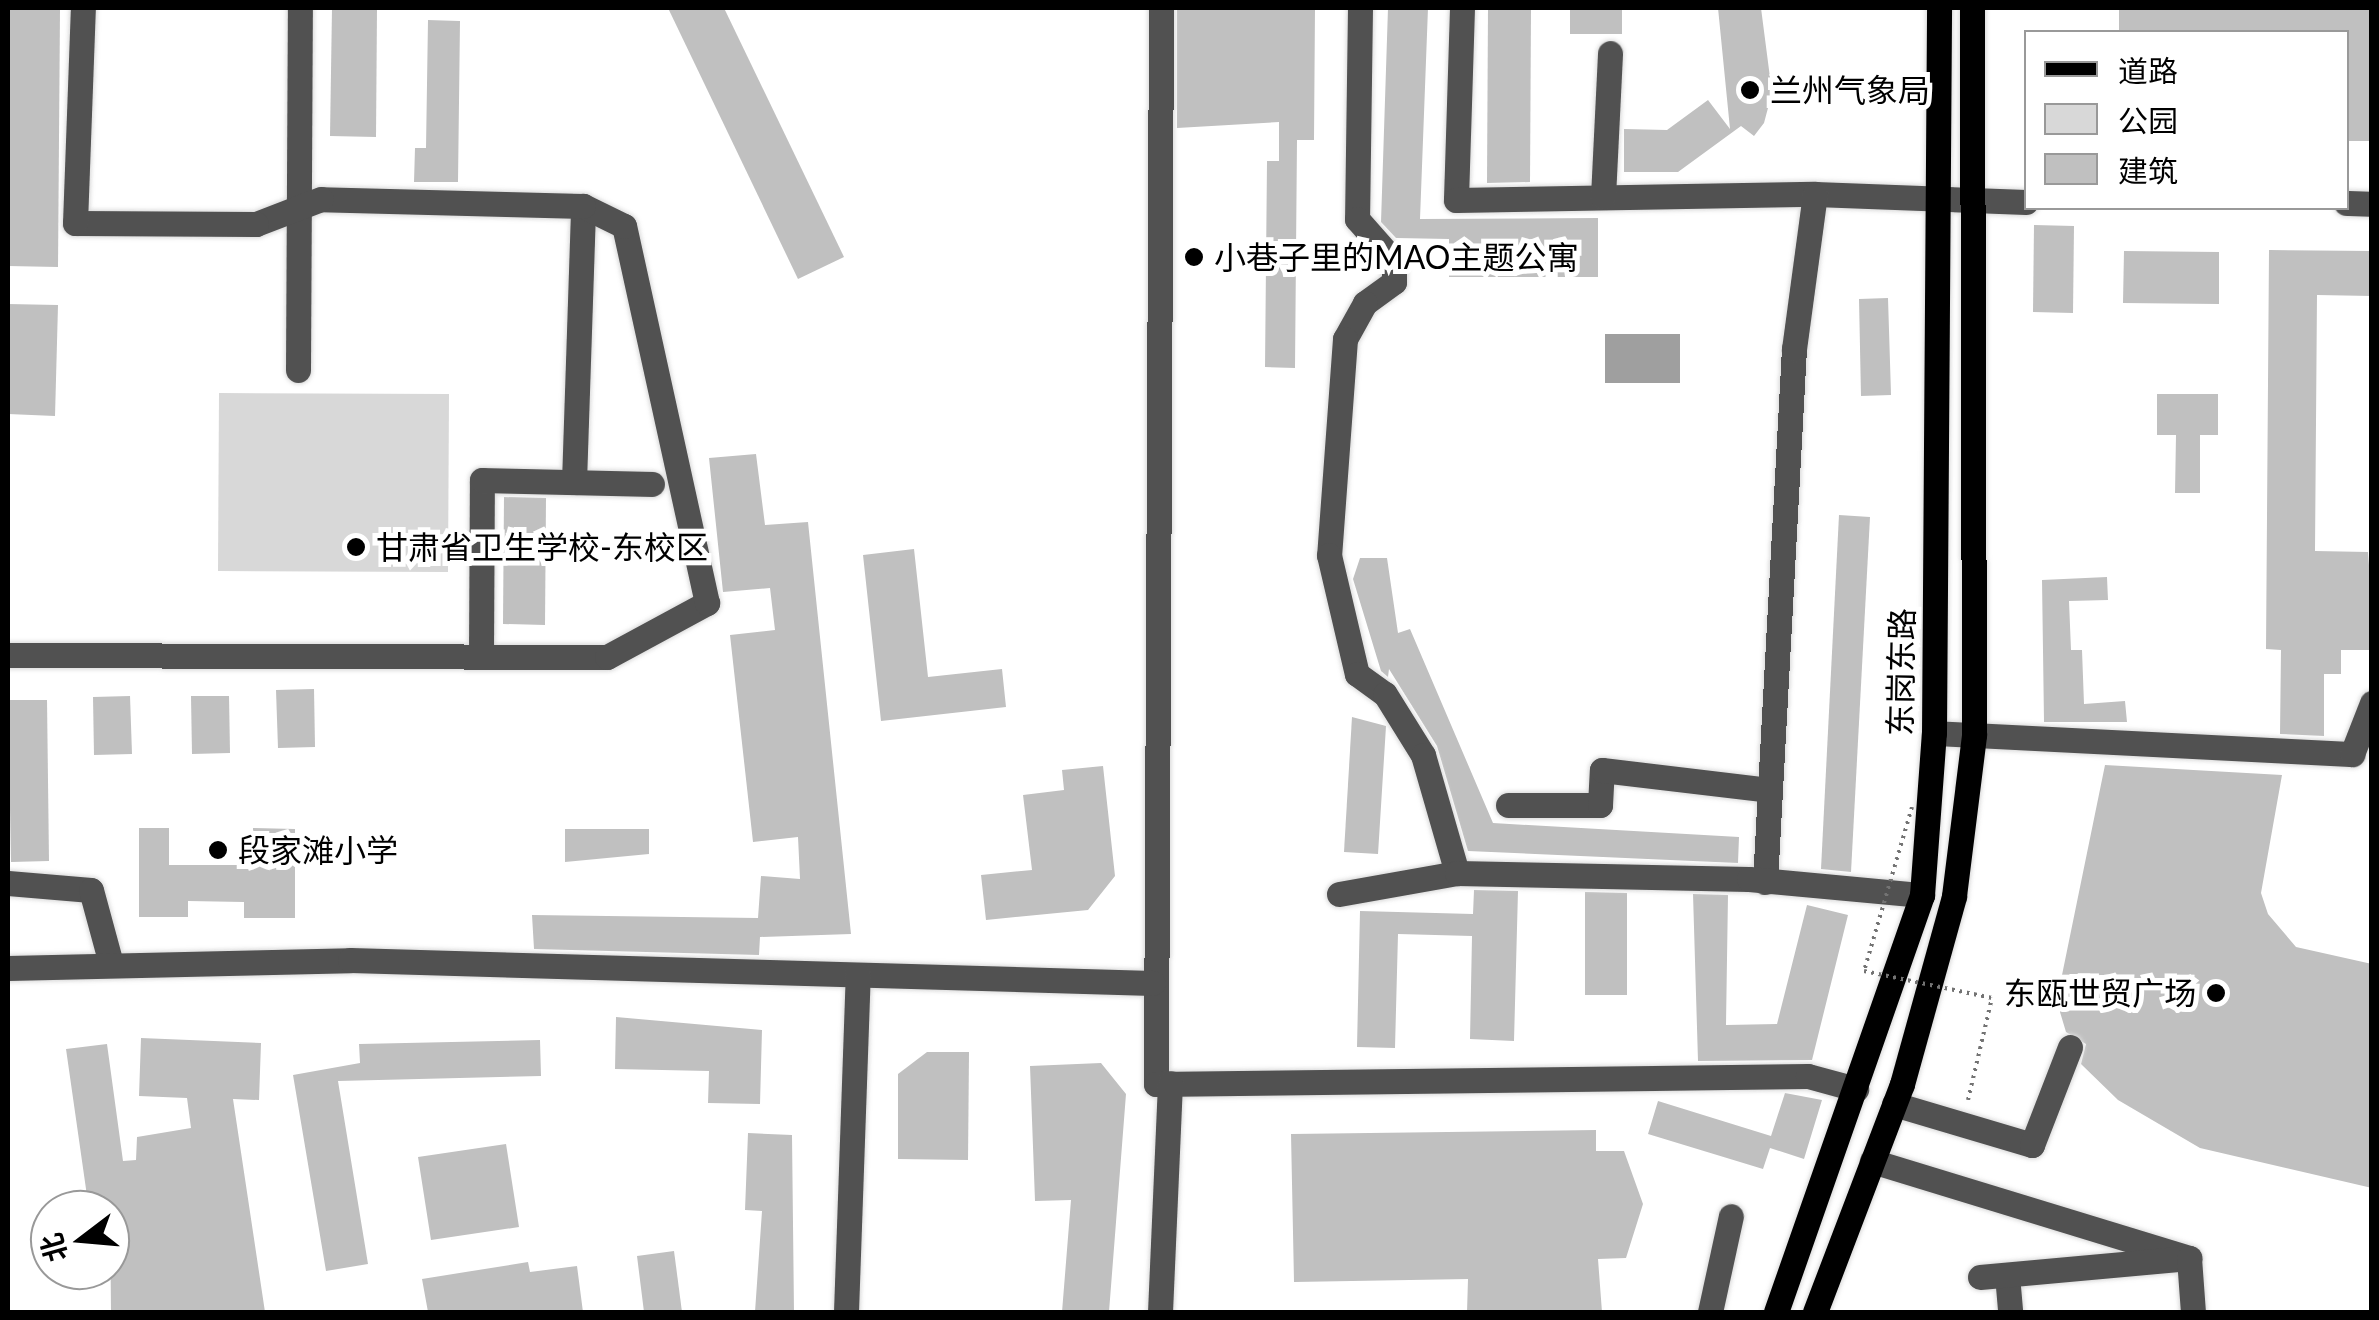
<!DOCTYPE html>
<html>
<head>
<meta charset="utf-8">
<style>
	body { margin:0 }
	#map { position:relative; width:2379px; height:1320px; overflow:hidden; background:#fff; font-family:Lato,"Noto Sans SC",sans-serif }
	div>[style] { position:absolute }
	[style*='--x'] { left:calc(var(--x)*1px); top:calc(var(--y)*1px); width:calc(var(--w)*1px); rotate:calc(var(--a)*1deg) }
	.green>* { inset:0; background:#d8d8d8 }
	.water>* { inset:0; background:#9f9f9f }
	.building>* { inset:0; background:#c0c0c0 }
	.path>* { height:4px; margin-top:-2px; transform-origin:0; background:repeating-linear-gradient(90deg,#737373 0 2.5px,transparent 0 7.5px) }
	.roads { filter:drop-shadow(0 0 2px #dbdbdb) drop-shadow(0 0 2px #dbdbdb) }
	.minor>* { height:25px; margin:-12.5px; padding:0 12.5px; transform-origin:12.5px; border-radius:12.5px; background:#515151 }
	.major>* { height:25px; margin:-12.5px; padding:0 12.5px; transform-origin:12.5px; border-radius:12.5px; background:#000 }
	.path-bridge>* { height:4px; margin-top:-2px; transform-origin:0; background:repeating-linear-gradient(90deg,#737373 0 2.5px,transparent 0 7.5px) }
	.dots>* { width:28px; height:28px; translate:-50% -50%; box-sizing:border-box; border:5px solid #fff; border-radius:50% }
	span { translate:-50% -50%; white-space:nowrap; text-align:center; line-height:1.15; -webkit-text-stroke:10px #fff; paint-order:stroke }
	.poi-label { font-size:32px; color:#000 }
	.left { translate:0 -50%; text-align:left }
	.right { translate:-100% -50%; text-align:right }
	.street-label { font-size:32px; color:#000 }
	.frame { position:absolute; inset:0; border:10px solid #000; pointer-events:none }
	.legend { position:absolute; left:2024px; top:30px; width:325px; height:180px; box-sizing:border-box; background:#fff; border:2px solid #999; margin:0; padding:12px 18px; list-style:none; font-size:30px; color:#000 }
	.legend li { display:flex; align-items:center; gap:20px; height:50px }
	.legend b { width:50px; border:2px solid #999 }
	.north { position:absolute; left:30px; top:1190px; width:100px; height:100px; box-sizing:border-box; background:#fff; border:2px solid #999; border-radius:50%; rotate:254deg; font-size:28px; font-weight:700; line-height:40px; text-align:center; color:#000 }
	.north::after { content:''; display:block; margin:auto; width:35px; height:45px; background:#000; clip-path:polygon(50% 0,100% 100%,50% 72%,0 100%) }
</style>
</head>
<body>
<div id="map">
	<div class="green">
		<i style="clip-path:polygon(219px 393px,449px 394px,448px 572px,218px 571px)"></i>
	</div>
	<div class="water">
		<i style="clip-path:polygon(1605px 334px,1680px 334px,1680px 383px,1605px 383px)"></i>
	</div>
	<div class="building">
		<i style="clip-path:polygon(8px 8px,60px 9px,58px 267px,8px 266px)"></i>
		<i style="clip-path:polygon(332px 8px,377px 8px,376px 137px,330px 136px)"></i>
		<i style="clip-path:polygon(668px 8px,724px 8px,844px 257px,798px 279px)"></i>
		<i style="clip-path:polygon(1177px 8px,1315px 8px,1314px 140px,1297px 140px,1295px 368px,1265px 367px,1267px 161px,1279px 161px,1279px 122px,1177px 128px)"></i>
		<i style="clip-path:polygon(1388px 8px,1428px 8px,1420px 219px,1598px 218px,1598px 277px,1449px 277px,1449px 239px,1396px 238px,1381px 222px)"></i>
		<i style="clip-path:polygon(1488px 8px,1531px 8px,1530px 182px,1487px 183px)"></i>
		<i style="clip-path:polygon(1570px 8px,1622px 8px,1622px 34px,1570px 34px)"></i>
		<i style="clip-path:polygon(1718px 8px,1761px 8px,1772px 93px,1764px 123px,1754px 136px,1741px 126px,1678px 172px,1624px 172px,1624px 129px,1667px 130px,1708px 100px,1730px 129px)"></i>
		<i style="clip-path:polygon(2119px 8px,2372px 8px,2372px 141px,2346px 141px,2346px 32px,2119px 32px)"></i>
		<i style="clip-path:polygon(428px 20px,460px 21px,458px 182px,414px 182px,415px 148px,426px 148px)"></i>
		<i style="clip-path:polygon(2034px 225px,2074px 226px,2073px 313px,2033px 312px)"></i>
		<i style="clip-path:polygon(2269px 250px,2372px 251px,2372px 296px,2317px 295px,2315px 551px,2368px 552px,2372px 605px,2372px 650px,2341px 650px,2341px 674px,2324px 674px,2324px 736px,2280px 734px,2281px 650px,2266px 649px)"></i>
		<i style="clip-path:polygon(2124px 251px,2219px 252px,2219px 304px,2123px 303px)"></i>
		<i style="clip-path:polygon(1888px 298px,1891px 395px,1861px 396px,1859px 299px)"></i>
		<i style="clip-path:polygon(8px 304px,58px 305px,55px 416px,8px 414px)"></i>
		<i style="clip-path:polygon(2157px 394px,2218px 394px,2218px 435px,2200px 435px,2200px 493px,2175px 493px,2176px 435px,2157px 435px)"></i>
		<i style="clip-path:polygon(756px 454px,765px 525px,808px 522px,851px 934px,760px 937px,759px 955px,534px 949px,532px 915px,758px 918px,761px 876px,800px 879px,798px 837px,753px 842px,730px 635px,775px 630px,770px 588px,723px 592px,709px 458px)"></i>
		<i style="clip-path:polygon(504px 497px,546px 498px,545px 625px,503px 624px)"></i>
		<i style="clip-path:polygon(1839px 515px,1870px 517px,1851px 872px,1821px 869px)"></i>
		<i style="clip-path:polygon(914px 549px,928px 677px,1002px 669px,1006px 707px,881px 721px,863px 555px)"></i>
		<i style="clip-path:polygon(1360px 558px,1387px 558px,1398px 633px,1410px 629px,1493px 823px,1739px 837px,1738px 863px,1468px 851px,1437px 746px,1389px 669px,1388px 677px,1381px 671px,1353px 579px)"></i>
		<i style="clip-path:polygon(2107px 577px,2108px 600px,2069px 601px,2071px 650px,2082px 650px,2084px 704px,2125px 701px,2127px 722px,2044px 722px,2042px 580px)"></i>
		<i style="clip-path:polygon(314px 689px,315px 747px,278px 748px,276px 690px)"></i>
		<i style="clip-path:polygon(130px 696px,132px 754px,94px 755px,93px 697px)"></i>
		<i style="clip-path:polygon(191px 696px,229px 696px,230px 753px,192px 754px)"></i>
		<i style="clip-path:polygon(8px 700px,47px 700px,49px 861px,11px 862px)"></i>
		<i style="clip-path:polygon(1352px 717px,1386px 726px,1378px 854px,1344px 852px)"></i>
		<i style="clip-path:polygon(2105px 765px,2282px 775px,2261px 893px,2268px 914px,2296px 947px,2372px 964px,2372px 1188px,2200px 1148px,2118px 1100px,2081px 1064px,2086px 1044px,2066px 1032px,2060px 1012px,2062px 975px)"></i>
		<i style="clip-path:polygon(1103px 766px,1115px 876px,1088px 910px,986px 920px,981px 875px,1032px 870px,1023px 795px,1064px 790px,1062px 770px)"></i>
		<i style="clip-path:polygon(139px 828px,169px 828px,169px 865px,253px 865px,253px 828px,295px 829px,295px 918px,244px 918px,244px 902px,188px 901px,188px 917px,139px 917px)"></i>
		<i style="clip-path:polygon(565px 829px,649px 829px,649px 854px,565px 862px)"></i>
		<i style="clip-path:polygon(1474px 890px,1518px 891px,1514px 1041px,1470px 1039px,1472px 936px,1398px 934px,1395px 1048px,1357px 1047px,1360px 911px,1473px 914px)"></i>
		<i style="clip-path:polygon(1585px 892px,1627px 893px,1627px 995px,1585px 995px)"></i>
		<i style="clip-path:polygon(1693px 894px,1728px 895px,1726px 1025px,1777px 1024px,1807px 905px,1848px 915px,1812px 1060px,1698px 1061px)"></i>
		<i style="clip-path:polygon(616px 1017px,762px 1030px,760px 1104px,708px 1103px,709px 1071px,615px 1069px)"></i>
		<i style="clip-path:polygon(141px 1038px,261px 1043px,259px 1100px,233px 1099px,265px 1312px,111px 1312px,110px 1210px,89px 1210px,66px 1049px,107px 1044px,123px 1161px,136px 1160px,137px 1137px,191px 1128px,187px 1098px,139px 1096px)"></i>
		<i style="clip-path:polygon(540px 1040px,541px 1076px,338px 1081px,368px 1264px,326px 1271px,293px 1075px,360px 1063px,359px 1044px)"></i>
		<i style="clip-path:polygon(927px 1052px,969px 1052px,968px 1160px,898px 1159px,898px 1074px)"></i>
		<i style="clip-path:polygon(1101px 1063px,1126px 1094px,1109px 1312px,1062px 1312px,1071px 1200px,1035px 1201px,1030px 1066px)"></i>
		<i style="clip-path:polygon(1785px 1093px,1822px 1100px,1804px 1159px,1770px 1148px,1763px 1169px,1648px 1134px,1658px 1101px,1771px 1136px)"></i>
		<i style="clip-path:polygon(1596px 1130px,1596px 1151px,1624px 1151px,1643px 1204px,1626px 1258px,1598px 1259px,1602px 1312px,1467px 1312px,1468px 1279px,1294px 1282px,1291px 1134px)"></i>
		<i style="clip-path:polygon(748px 1133px,792px 1135px,794px 1312px,755px 1312px,762px 1211px,745px 1210px)"></i>
		<i style="clip-path:polygon(506px 1144px,519px 1227px,431px 1240px,418px 1157px)"></i>
		<i style="clip-path:polygon(674px 1251px,682px 1312px,644px 1312px,637px 1256px)"></i>
		<i style="clip-path:polygon(528px 1262px,530px 1272px,577px 1266px,583px 1312px,428px 1312px,422px 1279px)"></i>
	</div>
	<div class="path">
		<i style="--x:1968;--y:1100;--w:105;--a:-76.8"></i>
	</div>
	<div class="roads">
		<div class="minor">
			<i style="--x:1161;--y:8;--w:1076;--a:90.27"></i>
			<i style="--x:1156;--y:1084;--w:652;--a:-0.7"></i>
			<i style="--x:1808;--y:1076;--w:50;--a:15.2"></i>
			<i style="--x:1360;--y:8;--w:211;--a:90.8"></i>
			<i style="--x:1357;--y:219;--w:56;--a:48.6"></i>
			<i style="--x:1394;--y:261;--w:21;--a:90"></i>
			<i style="--x:1394;--y:282;--w:36;--a:144"></i>
			<i style="--x:1365;--y:303;--w:41;--a:119.1"></i>
			<i style="--x:1345;--y:339;--w:217;--a:94.2"></i>
			<i style="--x:1329;--y:555;--w:122;--a:76.8"></i>
			<i style="--x:1357;--y:674;--w:34;--a:36"></i>
			<i style="--x:1385;--y:694;--w:72;--a:58.1"></i>
			<i style="--x:1423;--y:755;--w:123;--a:73.9"></i>
			<i style="--x:1462;--y:8;--w:192;--a:91.8"></i>
			<i style="--x:1456;--y:200;--w:359;--a:-1"></i>
			<i style="--x:1815;--y:194;--w:211;--a:2.2"></i>
			<i style="--x:1603;--y:197;--w:144;--a:-87.2"></i>
			<i style="--x:2346;--y:203;--w:26;--a:2"></i>
			<i style="--x:298;--y:370;--w:362;--a:-89.7"></i>
			<i style="--x:574;--y:482;--w:276;--a:-88.1"></i>
			<i style="--x:481;--y:654;--w:174;--a:-89.7"></i>
			<i style="--x:482;--y:480;--w:170;--a:1.3"></i>
			<i style="--x:8;--y:655;--w:599;--a:0.19"></i>
			<i style="--x:607;--y:657;--w:114;--a:-28.4"></i>
			<i style="--x:707;--y:603;--w:386;--a:-102.4"></i>
			<i style="--x:624;--y:226;--w:46;--a:-154"></i>
			<i style="--x:583;--y:206;--w:262;--a:-178.5"></i>
			<i style="--x:321;--y:199;--w:70;--a:159"></i>
			<i style="--x:256;--y:224;--w:181;--a:-179.7"></i>
			<i style="--x:75;--y:223;--w:215;--a:-87.9"></i>
			<i style="--x:1934;--y:733;--w:419;--a:2.9"></i>
			<i style="--x:2352;--y:754;--w:55;--a:-68.6"></i>
			<i style="--x:1508;--y:805;--w:92;--a:0"></i>
			<i style="--x:1600;--y:805;--w:35;--a:-87"></i>
			<i style="--x:1602;--y:770;--w:168;--a:6.8"></i>
			<i style="--x:1765;--y:882;--w:534;--a:-86.89"></i>
			<i style="--x:1794;--y:349;--w:156;--a:-82.3"></i>
			<i style="--x:8;--y:883;--w:83;--a:4.8"></i>
			<i style="--x:91;--y:890;--w:73;--a:74.8"></i>
			<i style="--x:1339;--y:894;--w:120;--a:-10.1"></i>
			<i style="--x:1457;--y:873;--w:292;--a:1.2"></i>
			<i style="--x:1749;--y:879;--w:174;--a:5.3"></i>
			<i style="--x:8;--y:968;--w:342;--a:-1.3"></i>
			<i style="--x:350;--y:960;--w:803;--a:1.64"></i>
			<i style="--x:1894;--y:1104;--w:144;--a:16.5"></i>
			<i style="--x:2032;--y:1145;--w:105;--a:-68.8"></i>
			<i style="--x:1872;--y:1161;--w:332;--a:17"></i>
			<i style="--x:2007;--y:1275;--w:37;--a:85"></i>
			<i style="--x:1980;--y:1277;--w:210;--a:-5.2"></i>
			<i style="--x:2189;--y:1258;--w:54;--a:85.8"></i>
			<i style="--x:846;--y:1312;--w:337;--a:-88"></i>
			<i style="--x:1160;--y:1312;--w:229;--a:-87.5"></i>
			<i style="--x:1710;--y:1312;--w:98;--a:-77.7"></i>
		</div>
		<div class="major">
			<i style="--x:1776;--y:1312;--w:442;--a:-70.7"></i>
			<i style="--x:1922;--y:895;--w:162;--a:-85.8"></i>
			<i style="--x:1934;--y:733;--w:725;--a:-89.6"></i>
			<i style="--x:1815;--y:1312;--w:244;--a:-69.1"></i>
			<i style="--x:1902;--y:1084;--w:195;--a:-74.5"></i>
			<i style="--x:1954;--y:896;--w:162;--a:-82.9"></i>
			<i style="--x:1974;--y:735;--w:727;--a:-90.16"></i>
		</div>
	</div>
	<div class="path-bridge">
		<i style="--x:1912;--y:807;--w:171;--a:106.3"></i>
		<i style="--x:1864;--y:971;--w:131;--a:11.9"></i>
	</div>
	<div class="dots">
		<i style="left:1750px;top:90px;background:#000"></i>
		<i style="left:1194px;top:257px;background:#000"></i>
		<i style="left:356px;top:547px;background:#000"></i>
		<i style="left:218px;top:850px;background:#000"></i>
		<i style="left:2216px;top:993px;background:#000"></i>
	</div>
	<div class="poi-label">
		<span class="left" style="left:1770px;top:90px">兰州气象局</span>
		<span class="left" style="left:1214px;top:257px">小巷子里的MAO主题公寓</span>
		<span class="left" style="left:376px;top:547px">甘肃省卫生学校-东校区</span>
		<span class="left" style="left:238px;top:850px">段家滩小学</span>
		<span class="right" style="left:2196px;top:993px">东瓯世贸广场</span>
	</div>
	<div class="street-label">
		<span style="left:1901px;top:672px;rotate:-89deg">东岗东路</span>
	</div>
	<div class="frame"></div>
	<ul class="legend">
	<li><b style="height:12px;background:#000"></b>道路</li>
	<li><b style="height:28px;background:#d8d8d8"></b>公园</li>
	<li><b style="height:28px;background:#c0c0c0"></b>建筑</li>
	</ul>
	<div class="north">北</div>
</div>
</body>
</html>
